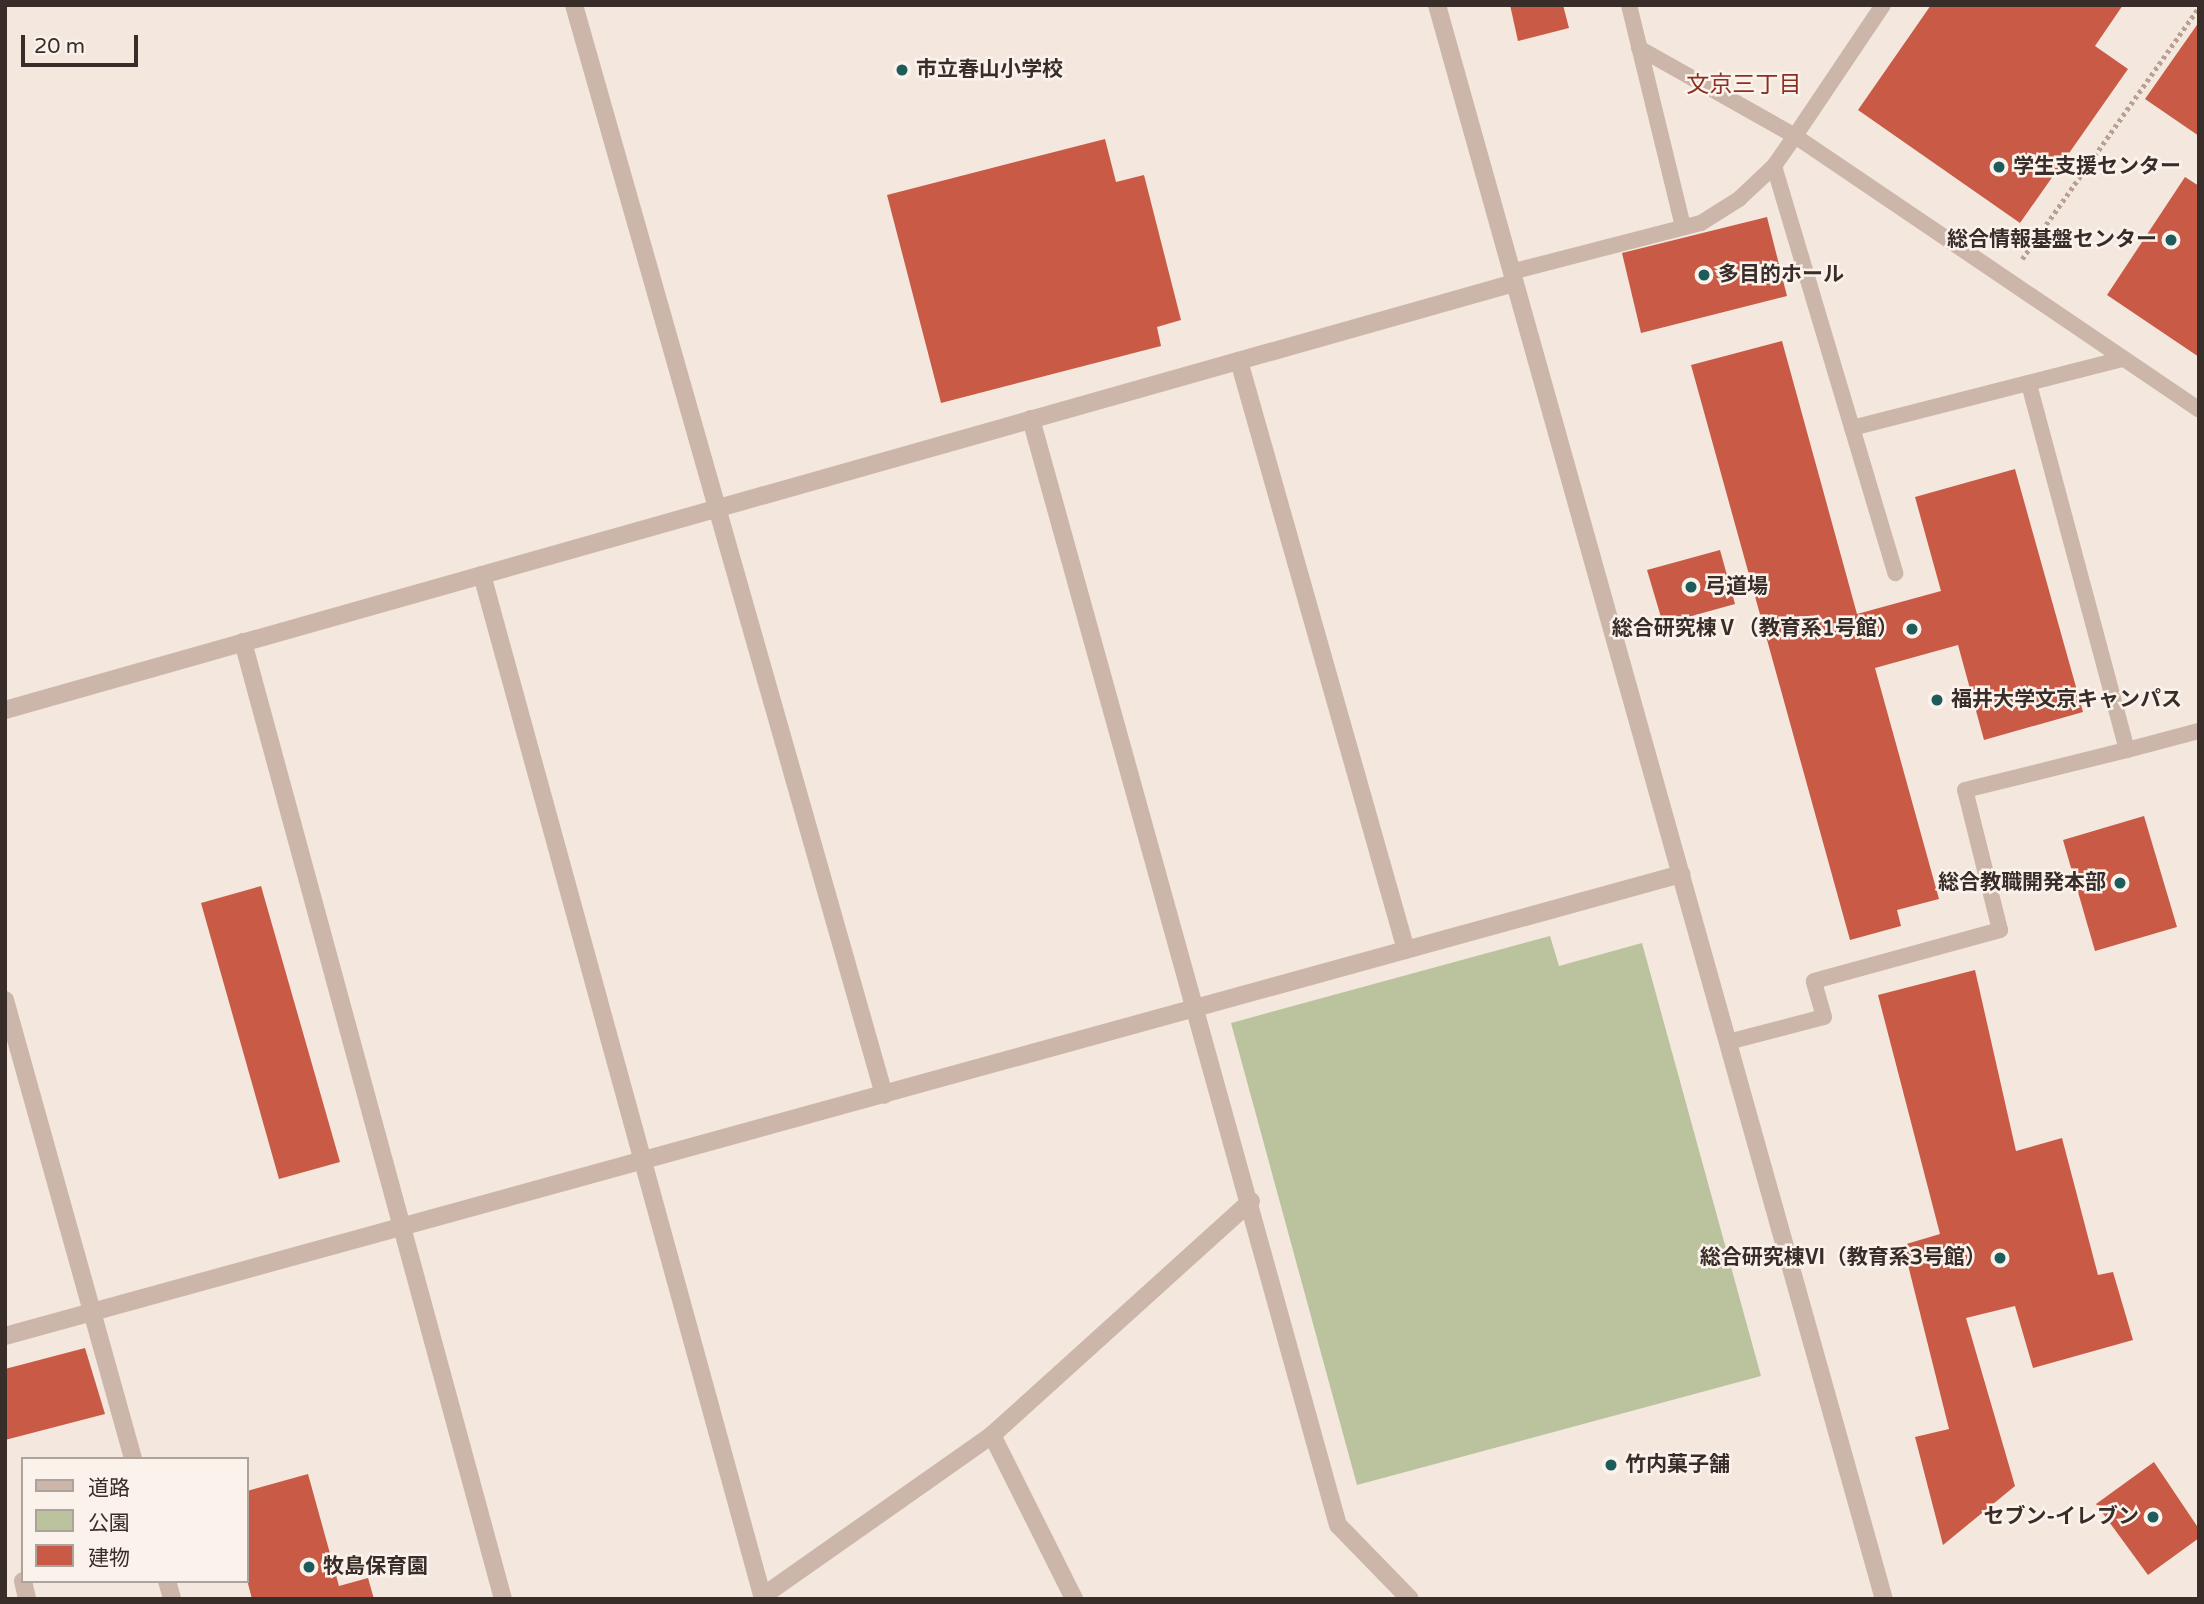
<!DOCTYPE html>
<html>
<head>
<meta charset="utf-8">
<style>
	body { margin:0 }
	#map { position:relative; width:2204px; height:1604px; overflow:hidden; background:#f3e7de; font-family:"Varela Round","Noto Sans JP",sans-serif }
	div>[style] { position:absolute }
	[style*='--x'] { left:calc(var(--x)*1px); top:calc(var(--y)*1px); width:calc(var(--w)*1px); rotate:calc(var(--a)*1deg) }
	.green>* { inset:0; background:#bac39d }
	.building>* { inset:0; background:#c95b46 }
	.path>* { height:4.5px; margin-top:-2.25px; transform-origin:0; background:repeating-linear-gradient(90deg,#b8a093 0 3.5px,transparent 0 7px) }
	.service>* { height:16px; margin:-8px; padding:0 8px; transform-origin:8px; border-radius:8px; background:#ccb6a9 }
	.minor>* { height:18px; margin:-9px; padding:0 9px; transform-origin:9px; border-radius:9px; background:#ccb6a9 }
	.tertiary>* { height:18px; margin:-9px; padding:0 9px; transform-origin:9px; border-radius:9px; background:#ccb6a9 }
	.dots>* { width:19px; height:19px; translate:-50% -50%; box-sizing:border-box; border:4px solid #faf2eb; border-radius:50% }
	span { translate:-50% -50%; white-space:nowrap; text-align:center; line-height:1.15; -webkit-text-stroke:5px #faf2eb; paint-order:stroke }
	.poi-label { font-size:21px; color:#392d29; font-weight:700 }
	.left { translate:0 -50%; text-align:left }
	.right { translate:-100% -50%; text-align:right }
	.neighbourhood-label { font-size:23px; color:#8a3020 }
	.frame { position:absolute; inset:0; border:7px solid #392d29; pointer-events:none }
	.legend { position:absolute; left:21px; top:1457px; width:228px; height:126px; box-sizing:border-box; background:#faf2eb; border:2px solid #ada39d; margin:0; padding:9px 12px; list-style:none; font-size:21px; color:#392d29 }
	.legend li { display:flex; align-items:center; gap:14px; height:35px }
	.legend b { width:35px; border:2px solid #ada39d }
	.scale { position:absolute; left:21px; top:35px; width:117px; height:32px; box-sizing:border-box; border:4px solid #392d29; border-top:0; padding-left:9px; font-size:21px; line-height:24px; white-space:nowrap; color:#392d29; -webkit-text-stroke:5px #faf2eb; paint-order:stroke }
</style>
</head>
<body>
<div id="map">
	<div class="green">
		<i style="clip-path:polygon(1550px 936px,1559px 966px,1642px 943px,1761px 1376px,1357px 1485px,1231px 1023px)"></i>
	</div>
	<div class="building">
		<i style="clip-path:polygon(1510px 5px,1563px 5px,1569px 28px,1518px 41px)"></i>
		<i style="clip-path:polygon(1931px 5px,2123px 5px,2095px 46px,2128px 69px,2020px 223px,1858px 110px)"></i>
		<i style="clip-path:polygon(2199px 22px,2199px 136px,2145px 99px)"></i>
		<i style="clip-path:polygon(1105px 139px,1116px 182px,1144px 175px,1181px 320px,1157px 327px,1161px 346px,941px 403px,887px 195px)"></i>
		<i style="clip-path:polygon(2185px 177px,2199px 186px,2199px 357px,2107px 295px)"></i>
		<i style="clip-path:polygon(1767px 217px,1787px 296px,1641px 333px,1622px 253px)"></i>
		<i style="clip-path:polygon(1782px 341px,1857px 614px,1941px 591px,1915px 497px,2015px 469px,2083px 712px,1984px 740px,1958px 645px,1875px 668px,1939px 899px,1897px 910px,1901px 926px,1850px 940px,1691px 365px)"></i>
		<i style="clip-path:polygon(1720px 550px,1735px 604px,1663px 624px,1647px 570px)"></i>
		<i style="clip-path:polygon(2144px 816px,2177px 927px,2095px 951px,2063px 840px)"></i>
		<i style="clip-path:polygon(261px 886px,340px 1162px,279px 1179px,201px 903px)"></i>
		<i style="clip-path:polygon(1975px 970px,2016px 1151px,2062px 1138px,2098px 1275px,2113px 1272px,2133px 1340px,2033px 1368px,2015px 1306px,1966px 1318px,2015px 1486px,1943px 1545px,1915px 1437px,1949px 1429px,1903px 1245px,1940px 1234px,1878px 995px)"></i>
		<i style="clip-path:polygon(85px 1348px,105px 1414px,5px 1440px,5px 1369px)"></i>
		<i style="clip-path:polygon(2154px 1462px,2199px 1529px,2199px 1538px,2148px 1575px,2096px 1504px)"></i>
		<i style="clip-path:polygon(308px 1474px,339px 1586px,368px 1578px,374px 1599px,252px 1599px,247px 1580px,247px 1491px)"></i>
	</div>
	<div class="path">
		<i style="--x:2022;--y:259;--w:308;--a:-54.9"></i>
	</div>
	<div class="service">
		<i style="--x:1629;--y:5;--w:228;--a:76.3"></i>
		<i style="--x:1883;--y:5;--w:158;--a:123.9"></i>
		<i style="--x:1795;--y:136;--w:488;--a:34.1"></i>
		<i style="--x:1774;--y:166;--w:425;--a:73.4"></i>
		<i style="--x:1511;--y:272;--w:196;--a:-14.5"></i>
		<i style="--x:1701;--y:223;--w:45;--a:-32.3"></i>
		<i style="--x:1739;--y:199;--w:48;--a:-43.3"></i>
		<i style="--x:1774;--y:166;--w:37;--a:-55"></i>
		<i style="--x:1795;--y:136;--w:179;--a:-150.6"></i>
		<i style="--x:1852;--y:428;--w:280;--a:-14.3"></i>
		<i style="--x:2127;--y:750;--w:74;--a:-14.8"></i>
		<i style="--x:1728;--y:1042;--w:99;--a:-14.6"></i>
		<i style="--x:1824;--y:1017;--w:37;--a:-106"></i>
		<i style="--x:1814;--y:981;--w:193;--a:-15.3"></i>
		<i style="--x:2000;--y:930;--w:144;--a:-104"></i>
		<i style="--x:1965;--y:790;--w:167;--a:-13.9"></i>
		<i style="--x:2127;--y:750;--w:380;--a:-105"></i>
	</div>
	<div class="minor">
		<i style="--x:574;--y:5;--w:1133;--a:74.12"></i>
		<i style="--x:1239;--y:361;--w:612;--a:74.17"></i>
		<i style="--x:1031;--y:419;--w:1148;--a:74.49"></i>
		<i style="--x:1338;--y:1525;--w:103;--a:45.8"></i>
		<i style="--x:482;--y:575;--w:1062;--a:74.65"></i>
		<i style="--x:243;--y:642;--w:992;--a:74.8"></i>
		<i style="--x:5;--y:710;--w:1568;--a:-15.8"></i>
		<i style="--x:5;--y:1336;--w:1739;--a:-15.41"></i>
		<i style="--x:992;--y:1435;--w:183;--a:63.4"></i>
		<i style="--x:23;--y:1581;--w:18;--a:77"></i>
		<i style="--x:763;--y:1596;--w:280;--a:-35.1"></i>
		<i style="--x:992;--y:1435;--w:349;--a:-42.1"></i>
	</div>
	<div class="tertiary">
		<i style="--x:1437;--y:5;--w:1655;--a:74.34"></i>
		<i style="--x:5;--y:1000;--w:477;--a:74.4"></i>
		<i style="--x:167;--y:1581;--w:19;--a:74"></i>
	</div>
	<div class="dots">
		<i style="left:902px;top:70px;background:#1d5c5b"></i>
		<i style="left:1999px;top:167px;background:#1d5c5b"></i>
		<i style="left:2171px;top:240px;background:#1d5c5b"></i>
		<i style="left:1704px;top:275px;background:#1d5c5b"></i>
		<i style="left:1691px;top:587px;background:#1d5c5b"></i>
		<i style="left:1912px;top:629px;background:#1d5c5b"></i>
		<i style="left:1937px;top:700px;background:#1d5c5b"></i>
		<i style="left:2120px;top:883px;background:#1d5c5b"></i>
		<i style="left:2000px;top:1258px;background:#1d5c5b"></i>
		<i style="left:1611px;top:1465px;background:#1d5c5b"></i>
		<i style="left:2153px;top:1517px;background:#1d5c5b"></i>
		<i style="left:309px;top:1567px;background:#1d5c5b"></i>
	</div>
	<div class="poi-label">
		<span class="left" style="left:916px;top:70px">市立春山小学校</span>
		<span class="left" style="left:2013px;top:167px">学生支援センター</span>
		<span class="right" style="left:2157px;top:240px">総合情報基盤センター</span>
		<span class="left" style="left:1718px;top:275px">多目的ホール</span>
		<span class="left" style="left:1705px;top:587px">弓道場</span>
		<span class="right" style="left:1898px;top:629px">総合研究棟Ⅴ（教育系1号館）</span>
		<span class="left" style="left:1951px;top:700px">福井大学文京キャンパス</span>
		<span class="right" style="left:2106px;top:883px">総合教職開発本部</span>
		<span class="right" style="left:1986px;top:1258px">総合研究棟Ⅵ（教育系3号館）</span>
		<span class="left" style="left:1625px;top:1465px">竹内菓子舗</span>
		<span class="right" style="left:2139px;top:1517px">セブン-イレブン</span>
		<span class="left" style="left:323px;top:1567px">牧島保育園</span>
	</div>
	<div class="neighbourhood-label">
		<span style="left:1744px;top:85px">文京三丁目</span>
	</div>
	<div class="frame"></div>
	<ul class="legend">
	<li><b style="height:9px;background:#ccb6a9"></b>道路</li>
	<li><b style="height:19px;background:#bac39d"></b>公園</li>
	<li><b style="height:19px;background:#c95b46"></b>建物</li>
	</ul>
	<div class="scale">20 m</div>
</div>
</body>
</html>
